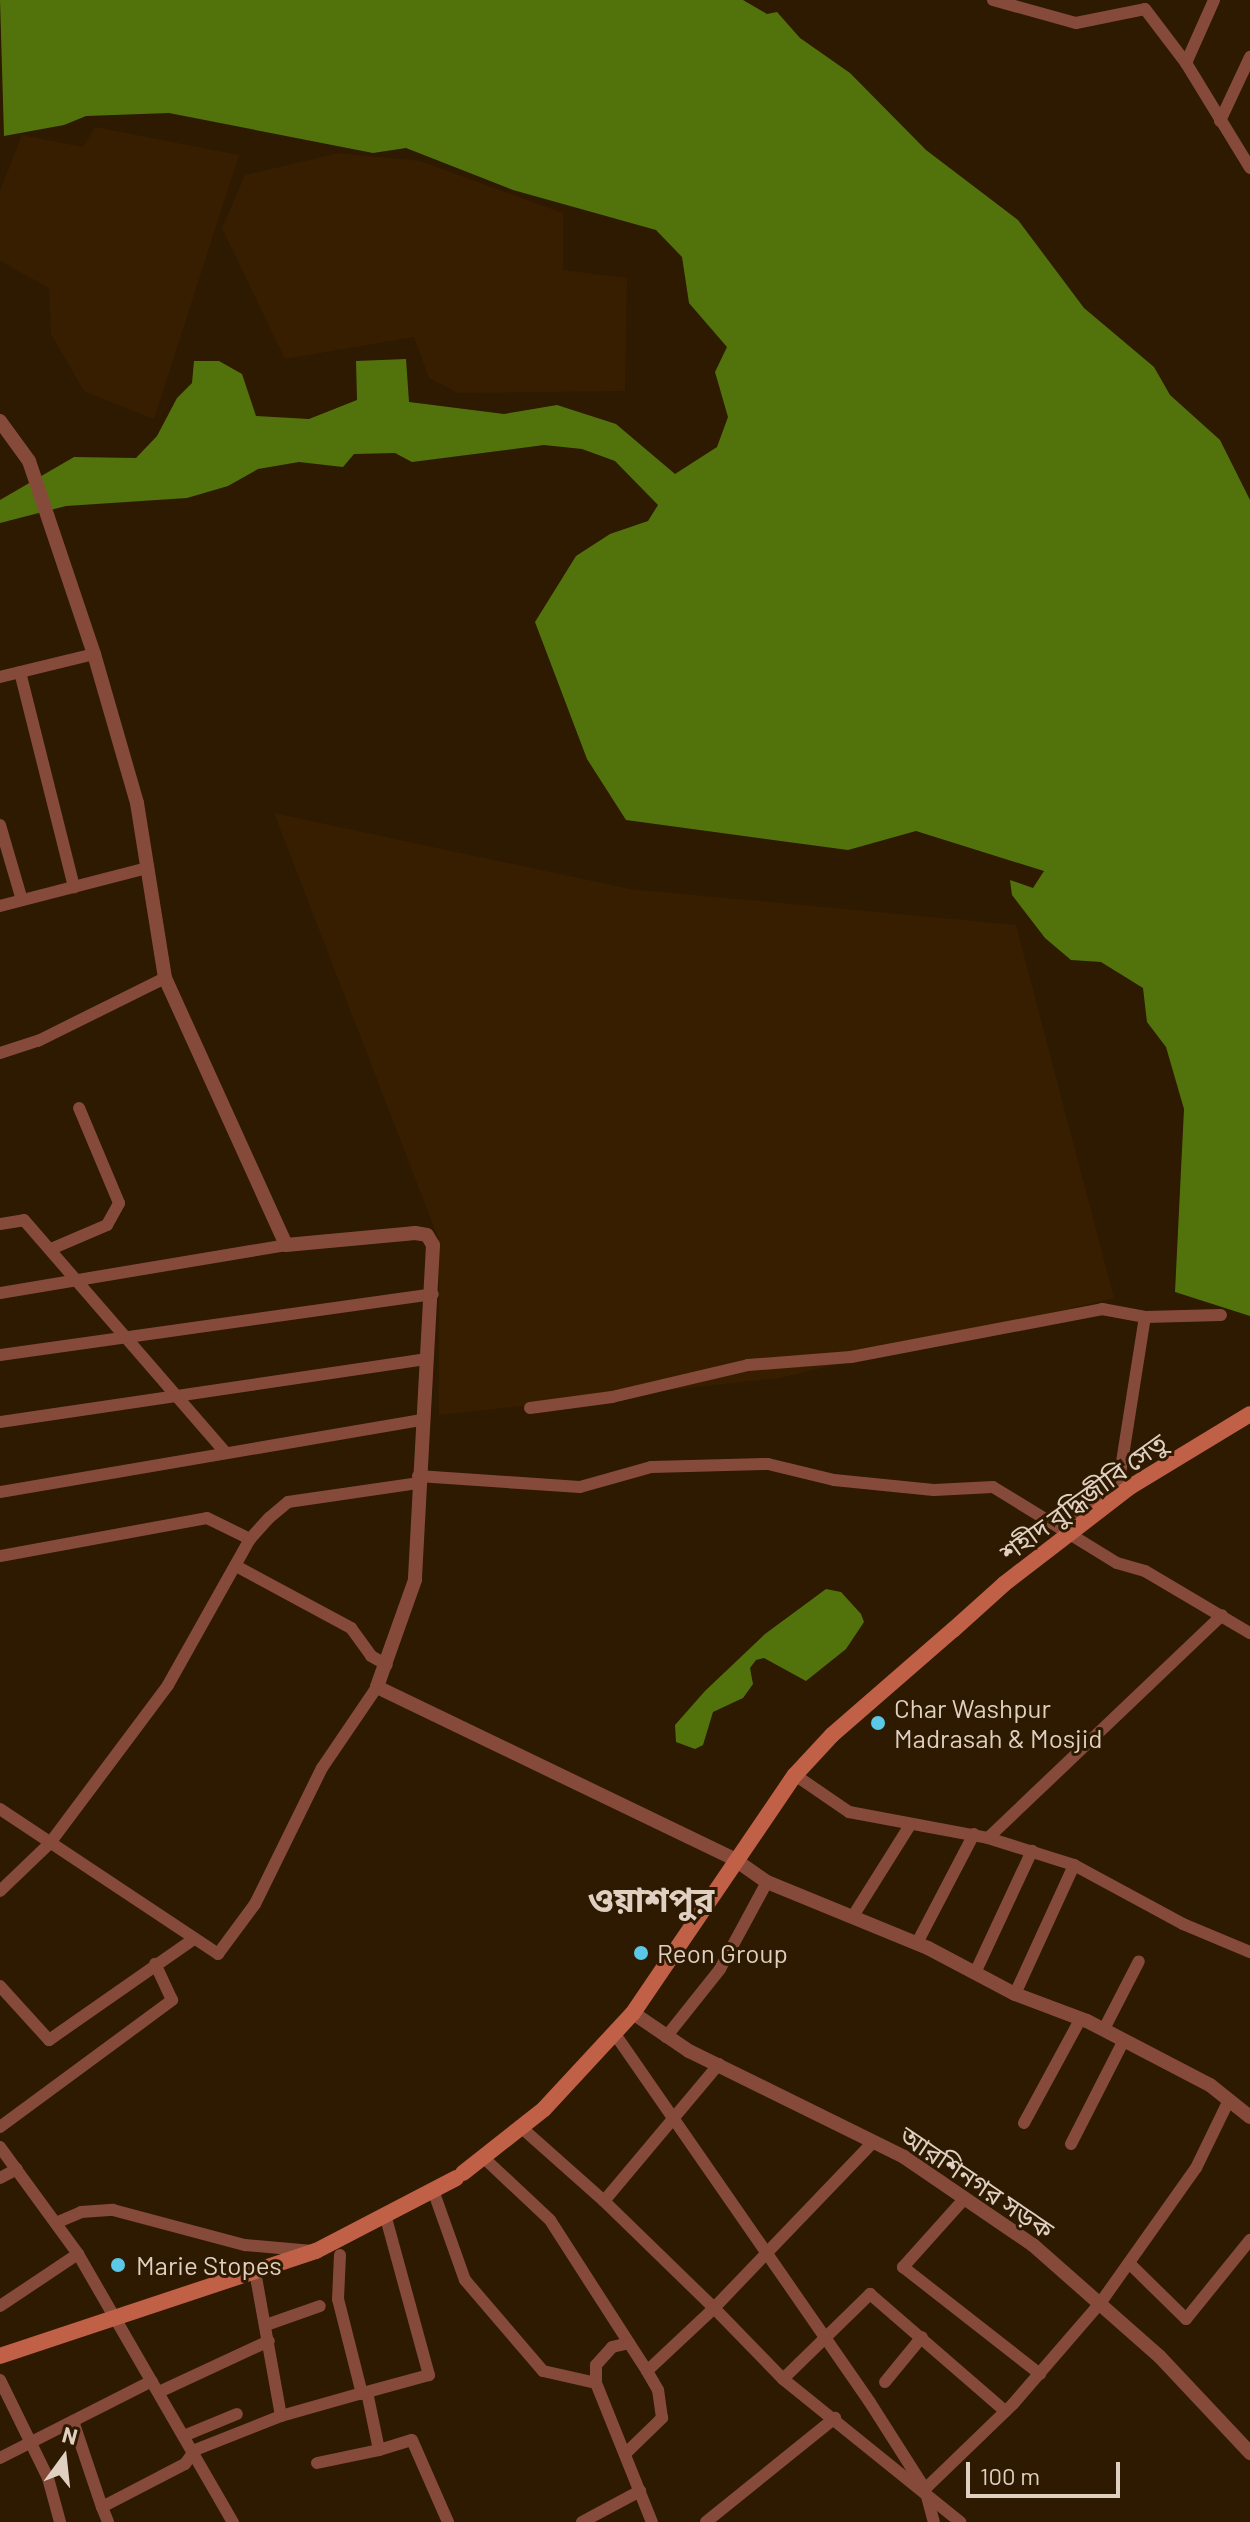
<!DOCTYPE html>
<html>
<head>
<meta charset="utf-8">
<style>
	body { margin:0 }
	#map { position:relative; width:1250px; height:2522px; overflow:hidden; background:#2e1901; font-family:Barlow,"Noto Sans Bengali",sans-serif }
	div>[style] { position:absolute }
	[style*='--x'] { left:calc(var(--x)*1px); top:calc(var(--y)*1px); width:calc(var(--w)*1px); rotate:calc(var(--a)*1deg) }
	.built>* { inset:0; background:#381e00 }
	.water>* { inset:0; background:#52730c }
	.minor>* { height:12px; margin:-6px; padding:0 6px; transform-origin:6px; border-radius:6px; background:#854a3a }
	.tertiary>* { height:14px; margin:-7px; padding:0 7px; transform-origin:7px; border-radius:7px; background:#854a3a }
	.secondary>* { height:16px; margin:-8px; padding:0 8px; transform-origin:8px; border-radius:8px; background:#c06147 }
	.secondary-bridge>* { height:16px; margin:-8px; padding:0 8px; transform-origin:8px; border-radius:8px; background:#c06147 }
	.dots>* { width:22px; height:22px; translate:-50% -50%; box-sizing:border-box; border:4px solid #2e1901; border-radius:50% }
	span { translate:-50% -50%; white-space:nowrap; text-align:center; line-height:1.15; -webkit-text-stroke:6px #2e1901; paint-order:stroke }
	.street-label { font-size:26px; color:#dfd0c2 }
	.poi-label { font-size:26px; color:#dfd0c2 }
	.left { translate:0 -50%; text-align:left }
	.district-label { font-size:34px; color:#dfd0c2; font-weight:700 }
	.north { position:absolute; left:24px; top:2418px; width:80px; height:80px; -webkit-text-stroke:6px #2e1901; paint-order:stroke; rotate:15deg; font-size:22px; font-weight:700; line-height:32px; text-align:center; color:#dfd0c2 }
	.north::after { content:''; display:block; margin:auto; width:28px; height:36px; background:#dfd0c2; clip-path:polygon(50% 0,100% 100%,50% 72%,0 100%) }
	.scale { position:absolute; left:966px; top:2462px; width:154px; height:36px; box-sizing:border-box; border:4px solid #dfd0c2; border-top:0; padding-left:10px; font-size:24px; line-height:28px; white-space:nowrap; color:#dfd0c2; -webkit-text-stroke:6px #2e1901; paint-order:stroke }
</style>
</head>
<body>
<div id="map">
	<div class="built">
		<i style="clip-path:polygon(95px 127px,239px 155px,154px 419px,84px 391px,51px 334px,49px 288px,0 261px,0 191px,22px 135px,83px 147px)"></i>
		<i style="clip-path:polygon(339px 153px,420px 161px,563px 213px,563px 270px,627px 278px,625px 391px,458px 393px,429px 378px,414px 337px,285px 359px,222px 228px,245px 175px)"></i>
		<i style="clip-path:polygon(274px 813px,630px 889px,1016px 925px,1114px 1298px,780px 1378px,439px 1415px,439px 1240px)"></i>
	</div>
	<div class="water">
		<i style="clip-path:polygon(0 0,743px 0,767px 14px,777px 12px,800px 38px,850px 73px,926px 150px,1018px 220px,1084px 308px,1154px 367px,1170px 395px,1220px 440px,1250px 500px,1250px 1316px,1175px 1292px,1184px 1109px,1166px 1047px,1147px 1022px,1143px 988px,1101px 962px,1071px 960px,1045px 938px,1012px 895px,1010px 880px,1033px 888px,1044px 871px,916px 831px,848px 850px,626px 820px,587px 759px,535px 622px,576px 556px,610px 534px,648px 521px,658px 505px,615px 461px,582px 449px,544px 445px,412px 462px,395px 453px,354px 454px,343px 467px,299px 462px,258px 469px,228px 486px,187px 498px,66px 506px,0 523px,0 500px,74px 457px,136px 458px,157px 436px,177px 398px,192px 383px,194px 361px,219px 361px,242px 374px,256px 416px,309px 419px,357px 400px,356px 361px,406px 359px,409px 402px,504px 414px,557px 405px,616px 424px,675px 474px,717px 447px,728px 417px,715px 372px,727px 347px,689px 303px,682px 257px,656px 230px,513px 190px,406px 148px,373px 153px,169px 113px,86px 116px,64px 125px,4px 136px)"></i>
		<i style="clip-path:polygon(826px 1589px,841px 1592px,861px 1614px,864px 1622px,846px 1649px,806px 1681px,764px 1658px,756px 1660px,750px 1668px,753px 1684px,743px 1698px,713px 1712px,703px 1745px,695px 1749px,676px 1742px,675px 1725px,705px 1691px,765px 1634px)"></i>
	</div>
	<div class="minor">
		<i style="--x:993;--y:0;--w:86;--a:15.5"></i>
		<i style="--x:1076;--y:23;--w:70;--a:-11.5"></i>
		<i style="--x:1145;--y:9;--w:68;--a:52.8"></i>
		<i style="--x:1186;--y:63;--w:123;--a:58.6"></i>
		<i style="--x:1186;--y:63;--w:69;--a:-66"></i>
		<i style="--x:1220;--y:121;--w:71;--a:-64.9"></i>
		<i style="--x:20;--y:672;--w:222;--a:75.9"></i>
		<i style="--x:0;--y:677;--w:97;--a:-13.7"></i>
		<i style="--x:0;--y:825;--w:78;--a:73.7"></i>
		<i style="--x:0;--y:906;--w:152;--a:-14.5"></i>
		<i style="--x:0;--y:1053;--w:40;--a:-18"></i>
		<i style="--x:38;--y:1041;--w:142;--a:-26.4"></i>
		<i style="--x:0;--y:1224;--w:24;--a:-9"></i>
		<i style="--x:24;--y:1220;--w:306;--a:49.1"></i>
		<i style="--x:51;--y:1249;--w:61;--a:-23.2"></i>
		<i style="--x:107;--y:1225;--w:25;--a:-61"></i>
		<i style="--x:119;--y:1203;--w:103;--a:-112.8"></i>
		<i style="--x:0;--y:1293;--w:290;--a:-9.5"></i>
		<i style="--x:0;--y:1355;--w:437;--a:-8"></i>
		<i style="--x:530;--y:1408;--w:83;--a:-7.6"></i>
		<i style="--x:612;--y:1397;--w:140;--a:-13.2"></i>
		<i style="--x:748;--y:1365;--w:103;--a:-4.4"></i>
		<i style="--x:851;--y:1357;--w:256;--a:-10.8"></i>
		<i style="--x:1102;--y:1309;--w:44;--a:10.5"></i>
		<i style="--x:1145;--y:1317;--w:76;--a:-1.5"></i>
		<i style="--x:0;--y:1422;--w:432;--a:-8.4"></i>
		<i style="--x:418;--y:1476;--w:162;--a:3.9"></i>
		<i style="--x:580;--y:1487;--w:74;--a:-15.7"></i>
		<i style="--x:651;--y:1467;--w:117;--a:-1.5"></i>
		<i style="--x:768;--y:1464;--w:68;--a:13.6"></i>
		<i style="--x:834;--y:1480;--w:100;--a:5.7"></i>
		<i style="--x:934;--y:1490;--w:59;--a:-2.9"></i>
		<i style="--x:993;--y:1487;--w:145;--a:31.5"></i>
		<i style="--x:1117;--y:1563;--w:29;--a:16"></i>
		<i style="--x:1145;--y:1571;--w:122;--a:30.6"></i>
		<i style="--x:0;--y:1492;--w:428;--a:-9.7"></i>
		<i style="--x:1062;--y:1527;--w:69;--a:-35.5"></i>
		<i style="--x:1118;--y:1487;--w:172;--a:-81"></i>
		<i style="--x:0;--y:1556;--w:210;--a:-10.4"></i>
		<i style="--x:207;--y:1518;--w:48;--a:26"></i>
		<i style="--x:236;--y:1566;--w:131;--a:28.3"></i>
		<i style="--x:351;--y:1628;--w:34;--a:54"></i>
		<i style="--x:371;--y:1656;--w:18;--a:29"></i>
		<i style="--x:795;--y:1775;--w:65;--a:34.4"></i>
		<i style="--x:849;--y:1812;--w:141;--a:10.6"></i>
		<i style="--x:988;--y:1838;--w:90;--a:17.4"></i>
		<i style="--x:1074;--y:1865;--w:124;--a:28.4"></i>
		<i style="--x:1183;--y:1924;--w:73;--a:22.7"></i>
		<i style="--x:0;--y:1809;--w:262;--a:33.6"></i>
		<i style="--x:218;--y:1954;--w:62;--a:-53.5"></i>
		<i style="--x:255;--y:1904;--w:152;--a:-63.8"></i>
		<i style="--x:322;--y:1768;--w:98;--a:-55.8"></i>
		<i style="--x:988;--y:1838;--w:323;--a:-43.6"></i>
		<i style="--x:0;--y:1891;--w:69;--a:-43.8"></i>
		<i style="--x:50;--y:1843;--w:197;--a:-53.2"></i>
		<i style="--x:168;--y:1685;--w:167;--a:-60.7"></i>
		<i style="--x:250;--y:1539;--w:28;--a:-48"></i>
		<i style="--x:269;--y:1518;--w:25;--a:-40"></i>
		<i style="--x:288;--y:1502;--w:131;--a:-8.3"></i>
		<i style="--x:853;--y:1916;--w:107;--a:-57.9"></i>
		<i style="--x:917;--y:1943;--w:123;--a:-62.4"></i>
		<i style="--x:975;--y:1973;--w:135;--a:-65"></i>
		<i style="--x:0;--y:1986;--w:73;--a:47.8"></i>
		<i style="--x:49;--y:2040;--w:177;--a:-34.9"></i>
		<i style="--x:1015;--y:1994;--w:142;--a:-65.4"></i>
		<i style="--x:1104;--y:2029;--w:76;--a:-62.8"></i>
		<i style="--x:617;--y:2037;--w:443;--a:55.3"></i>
		<i style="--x:869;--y:2401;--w:104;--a:57.5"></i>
		<i style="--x:925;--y:2489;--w:34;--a:75"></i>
		<i style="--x:666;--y:2037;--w:87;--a:-51.5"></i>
		<i style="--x:720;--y:1969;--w:99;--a:-61.6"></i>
		<i style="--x:719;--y:2064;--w:179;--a:130"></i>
		<i style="--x:604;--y:2201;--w:153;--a:44.2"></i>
		<i style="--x:714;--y:2308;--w:230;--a:-46.2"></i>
		<i style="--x:1024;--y:2123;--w:119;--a:-61.5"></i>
		<i style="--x:0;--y:2127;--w:214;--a:-36.4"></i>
		<i style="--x:172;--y:2000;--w:40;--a:-115"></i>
		<i style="--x:523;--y:2129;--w:108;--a:41.6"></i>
		<i style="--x:1071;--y:2144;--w:117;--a:-63"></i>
		<i style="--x:0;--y:2147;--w:132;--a:53.9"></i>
		<i style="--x:78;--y:2254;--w:310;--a:60"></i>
		<i style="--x:485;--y:2159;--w:89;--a:43.2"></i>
		<i style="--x:550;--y:2220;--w:146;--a:57.3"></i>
		<i style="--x:0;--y:2178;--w:19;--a:-28"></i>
		<i style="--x:434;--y:2193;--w:92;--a:70.4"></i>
		<i style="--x:465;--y:2280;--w:120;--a:49.4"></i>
		<i style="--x:543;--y:2371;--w:54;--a:12.8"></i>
		<i style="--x:596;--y:2383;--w:150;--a:68.1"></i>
		<i style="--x:965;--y:2198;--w:93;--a:131.9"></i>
		<i style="--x:903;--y:2267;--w:174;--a:38"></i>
		<i style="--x:386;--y:2218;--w:163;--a:74.7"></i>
		<i style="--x:429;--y:2375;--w:64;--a:164.7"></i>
		<i style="--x:367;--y:2392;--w:59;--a:78.3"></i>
		<i style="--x:379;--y:2450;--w:34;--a:-17"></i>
		<i style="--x:412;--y:2440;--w:90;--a:66.3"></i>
		<i style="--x:58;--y:2222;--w:25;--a:-23"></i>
		<i style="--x:81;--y:2212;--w:32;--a:-4"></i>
		<i style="--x:113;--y:2210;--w:137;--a:14.9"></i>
		<i style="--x:245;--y:2245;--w:68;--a:5"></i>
		<i style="--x:340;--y:2255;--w:44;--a:92.6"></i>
		<i style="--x:338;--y:2299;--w:98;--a:75.8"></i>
		<i style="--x:1129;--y:2263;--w:80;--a:44.5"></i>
		<i style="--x:1186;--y:2319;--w:102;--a:-51"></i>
		<i style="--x:0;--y:2306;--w:94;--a:-33.7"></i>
		<i style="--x:266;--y:2325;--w:57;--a:-19.4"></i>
		<i style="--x:783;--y:2379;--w:122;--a:-44.3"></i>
		<i style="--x:870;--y:2294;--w:179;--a:40.9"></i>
		<i style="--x:0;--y:2380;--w:109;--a:63.9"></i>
		<i style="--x:48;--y:2478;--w:46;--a:74.7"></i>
		<i style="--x:885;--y:2382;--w:58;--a:-50.6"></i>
		<i style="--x:596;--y:2383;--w:18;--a:-90"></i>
		<i style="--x:596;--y:2365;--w:24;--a:-48"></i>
		<i style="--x:612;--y:2347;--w:17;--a:-13"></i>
		<i style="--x:629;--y:2343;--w:33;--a:57"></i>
		<i style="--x:647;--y:2371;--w:92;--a:-43.2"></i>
		<i style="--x:714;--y:2308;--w:99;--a:45.8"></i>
		<i style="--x:783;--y:2379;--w:228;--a:38.9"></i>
		<i style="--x:159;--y:2392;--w:121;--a:-24.9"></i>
		<i style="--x:281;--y:2416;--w:88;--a:-15.8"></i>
		<i style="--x:73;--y:2421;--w:91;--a:71.4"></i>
		<i style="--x:102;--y:2507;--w:93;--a:-27.4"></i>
		<i style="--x:185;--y:2464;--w:17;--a:-54"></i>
		<i style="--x:195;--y:2450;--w:92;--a:-21.6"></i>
		<i style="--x:281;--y:2416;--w:147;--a:-100.2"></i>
		<i style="--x:186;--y:2435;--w:55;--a:-22.4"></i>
		<i style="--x:625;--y:2454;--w:52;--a:-44.2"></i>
		<i style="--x:662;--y:2418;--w:28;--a:-98"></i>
		<i style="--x:658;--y:2390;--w:22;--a:-120"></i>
		<i style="--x:0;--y:2458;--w:170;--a:-26.9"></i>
		<i style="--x:317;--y:2463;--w:63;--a:-11.8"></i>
		<i style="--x:925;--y:2489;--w:122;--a:-44"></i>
		<i style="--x:1013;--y:2404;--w:135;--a:-49.2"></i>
		<i style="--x:1101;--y:2302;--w:164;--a:-54.7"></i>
		<i style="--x:1196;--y:2168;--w:76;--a:-64.1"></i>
		<i style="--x:102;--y:2507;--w:16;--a:68"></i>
		<i style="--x:582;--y:2522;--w:66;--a:-28.1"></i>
		<i style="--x:706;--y:2522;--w:166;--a:-38.9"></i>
	</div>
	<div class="tertiary">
		<i style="--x:0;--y:421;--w:49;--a:54.1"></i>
		<i style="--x:29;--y:461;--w:204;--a:71.4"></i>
		<i style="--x:94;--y:654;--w:155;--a:73.9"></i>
		<i style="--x:137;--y:803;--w:177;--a:80.9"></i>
		<i style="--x:165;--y:978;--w:293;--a:65.6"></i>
		<i style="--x:286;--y:1245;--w:130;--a:-5.3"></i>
		<i style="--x:415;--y:1233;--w:12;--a:9"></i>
		<i style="--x:427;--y:1235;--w:12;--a:59"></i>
		<i style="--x:433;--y:1245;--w:335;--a:93.1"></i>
		<i style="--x:415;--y:1580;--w:114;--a:109.6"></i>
		<i style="--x:377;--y:1687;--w:396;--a:25.7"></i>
		<i style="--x:734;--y:1859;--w:40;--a:34.9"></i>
		<i style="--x:767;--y:1882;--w:174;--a:22.3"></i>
		<i style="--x:928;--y:1948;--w:98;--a:27.9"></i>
		<i style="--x:1015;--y:1994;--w:77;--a:20.6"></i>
		<i style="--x:1087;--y:2021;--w:139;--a:27.5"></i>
		<i style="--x:1210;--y:2085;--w:51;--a:38.7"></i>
		<i style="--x:633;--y:2013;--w:68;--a:34.2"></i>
		<i style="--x:689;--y:2051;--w:240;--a:26.2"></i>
		<i style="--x:904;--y:2157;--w:156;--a:34.3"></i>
		<i style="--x:1033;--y:2245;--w:169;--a:41.4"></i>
		<i style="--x:1160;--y:2357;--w:132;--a:46.8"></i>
	</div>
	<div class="secondary">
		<i style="--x:463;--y:2173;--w:103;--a:-38.3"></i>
		<i style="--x:544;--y:2109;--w:131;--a:-47.2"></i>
		<i style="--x:633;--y:2013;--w:288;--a:-55.8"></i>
		<i style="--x:795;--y:1775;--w:54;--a:-47.2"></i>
		<i style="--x:832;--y:1735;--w:160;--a:-41"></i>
		<i style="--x:0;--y:2356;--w:333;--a:-18.4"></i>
		<i style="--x:316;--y:2251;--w:158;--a:-27.5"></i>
	</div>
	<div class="secondary-bridge">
		<i style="--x:953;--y:1630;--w:69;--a:-42"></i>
		<i style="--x:1004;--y:1584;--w:159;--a:-37.6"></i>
		<i style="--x:1130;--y:1487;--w:140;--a:-31.3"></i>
	</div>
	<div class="dots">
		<i style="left:878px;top:1723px;background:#5ac8e6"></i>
		<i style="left:641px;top:1953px;background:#5ac8e6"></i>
		<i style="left:118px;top:2265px;background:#5ac8e6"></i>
	</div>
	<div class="street-label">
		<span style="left:1083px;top:1497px;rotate:-36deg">শহীদ বুদ্ধিজীবি সেতু</span>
		<span style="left:977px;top:2182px;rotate:34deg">আরশিনগর সড়ক</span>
	</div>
	<div class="poi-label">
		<span class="left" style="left:894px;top:1723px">Char Washpur<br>Madrasah &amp; Mosjid</span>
		<span class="left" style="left:657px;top:1953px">Reon Group</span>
		<span class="left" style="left:136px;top:2265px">Marie Stopes</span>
	</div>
	<div class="district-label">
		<span style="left:651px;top:1899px">ওয়াশপুর</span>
	</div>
	<div class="north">N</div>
	<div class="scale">100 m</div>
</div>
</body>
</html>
